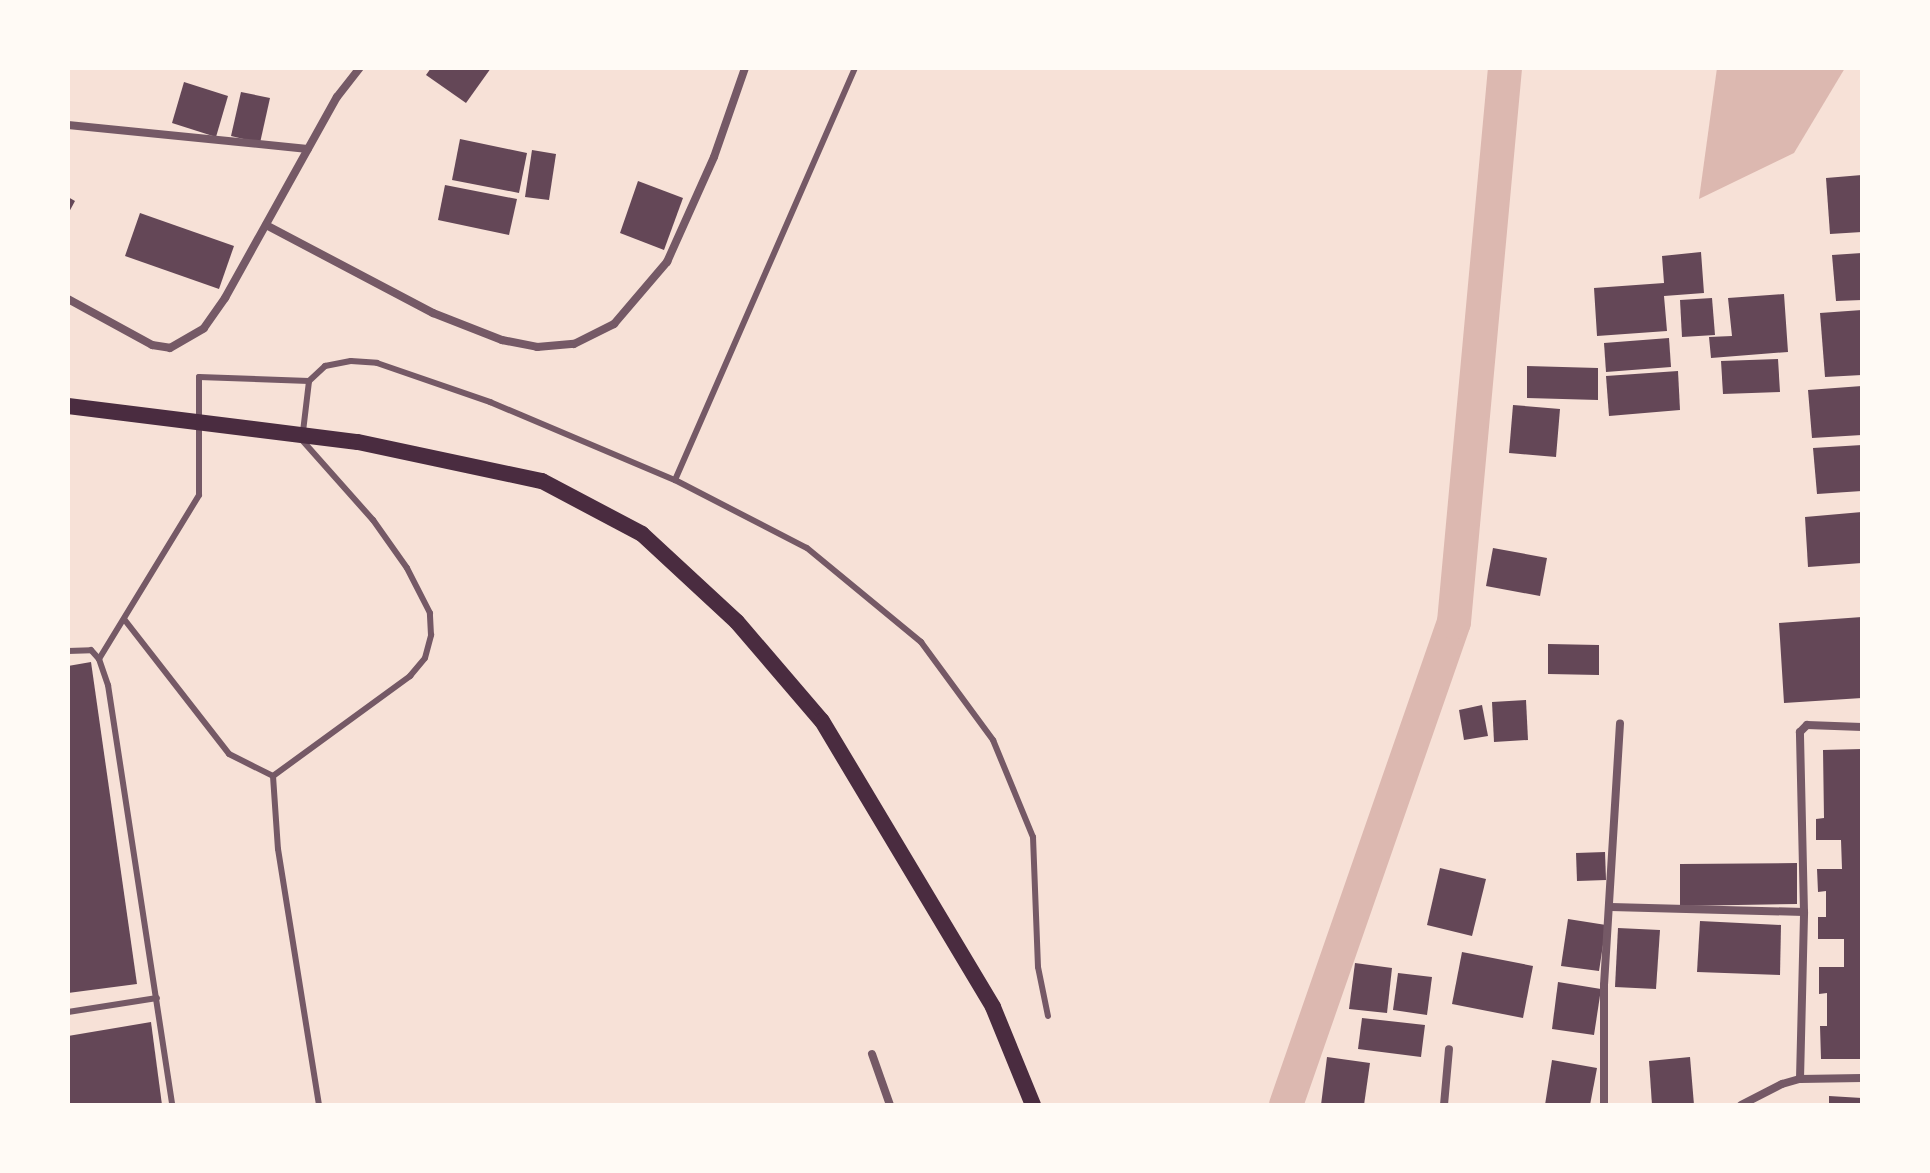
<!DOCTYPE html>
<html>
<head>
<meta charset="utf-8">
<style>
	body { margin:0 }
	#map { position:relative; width:1930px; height:1173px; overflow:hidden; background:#f7e1d7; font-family:Quicksand,sans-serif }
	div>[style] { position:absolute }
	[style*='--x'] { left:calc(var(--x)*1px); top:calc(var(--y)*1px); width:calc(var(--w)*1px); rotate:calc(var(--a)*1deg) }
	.water>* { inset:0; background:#dcb8b0 }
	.canal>* { height:34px; margin:-17px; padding:0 17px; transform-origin:17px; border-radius:17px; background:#dcb8b0 }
	.building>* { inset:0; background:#644757 }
	.service>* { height:6px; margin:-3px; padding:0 3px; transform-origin:3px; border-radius:3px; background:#755966 }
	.minor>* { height:8px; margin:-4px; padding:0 4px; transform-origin:4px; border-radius:4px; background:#755966 }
	.secondary>* { height:16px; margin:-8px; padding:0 8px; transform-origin:8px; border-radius:8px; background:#4a2c40 }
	span { translate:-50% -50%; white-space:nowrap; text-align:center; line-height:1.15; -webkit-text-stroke:7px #fffaf5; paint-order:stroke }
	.frame { position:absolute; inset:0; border:70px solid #fffaf5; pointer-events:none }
</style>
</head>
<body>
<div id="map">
	<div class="water">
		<i style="clip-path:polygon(1717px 68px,1845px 68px,1794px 153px,1699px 199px)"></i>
	</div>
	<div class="canal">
		<i style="--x:1286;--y:1105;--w:511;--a:-70.82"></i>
		<i style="--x:1454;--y:622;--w:556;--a:-84.74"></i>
	</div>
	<div class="building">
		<i style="clip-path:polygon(431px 68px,491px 68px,466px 103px,426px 75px)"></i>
		<i style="clip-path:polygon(184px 82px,228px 96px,216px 137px,172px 123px)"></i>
		<i style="clip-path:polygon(241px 92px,270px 98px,260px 143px,231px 136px)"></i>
		<i style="clip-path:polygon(460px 139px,527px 153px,519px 193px,452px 180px)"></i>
		<i style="clip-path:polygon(532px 150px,556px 154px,549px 200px,525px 197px)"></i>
		<i style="clip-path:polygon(1862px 175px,1862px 232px,1830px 234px,1826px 178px)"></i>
		<i style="clip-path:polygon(638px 181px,683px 198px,664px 250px,620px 233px)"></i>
		<i style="clip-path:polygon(445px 185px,517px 199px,509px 235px,438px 220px)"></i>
		<i style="clip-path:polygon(68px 197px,75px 201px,68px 214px)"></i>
		<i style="clip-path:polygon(140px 213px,234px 246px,219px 289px,125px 256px)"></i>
		<i style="clip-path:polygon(1701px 252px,1704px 293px,1664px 296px,1667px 331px,1597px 336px,1594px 288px,1664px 283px,1662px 256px)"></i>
		<i style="clip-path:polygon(1862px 253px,1862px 300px,1836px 301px,1832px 255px)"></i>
		<i style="clip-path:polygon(1784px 294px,1788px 352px,1711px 358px,1709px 337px,1732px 336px,1728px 298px)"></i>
		<i style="clip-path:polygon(1712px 298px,1715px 335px,1682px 337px,1680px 300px)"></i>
		<i style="clip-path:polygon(1862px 310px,1862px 375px,1825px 377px,1820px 313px)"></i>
		<i style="clip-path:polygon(1669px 338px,1671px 367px,1606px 372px,1604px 343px)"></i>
		<i style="clip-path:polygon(1778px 359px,1780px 392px,1723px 394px,1721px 361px)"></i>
		<i style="clip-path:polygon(1527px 366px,1598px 368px,1598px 400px,1527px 398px)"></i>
		<i style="clip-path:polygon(1678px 371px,1680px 410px,1609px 416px,1606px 376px)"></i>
		<i style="clip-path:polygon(1862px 386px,1862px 435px,1812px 438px,1808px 390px)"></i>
		<i style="clip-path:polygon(1513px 405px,1560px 409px,1556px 457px,1509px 453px)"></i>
		<i style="clip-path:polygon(1862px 445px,1862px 491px,1817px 494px,1813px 448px)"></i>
		<i style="clip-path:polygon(1862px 512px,1862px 563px,1808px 567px,1805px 517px)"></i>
		<i style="clip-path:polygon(1493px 548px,1547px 558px,1540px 596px,1486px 586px)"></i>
		<i style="clip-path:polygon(1862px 617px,1862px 698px,1784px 703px,1779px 623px)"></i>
		<i style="clip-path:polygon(1548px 644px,1599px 645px,1599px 675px,1548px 674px)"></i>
		<i style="clip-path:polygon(91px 662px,137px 984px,68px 993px,68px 666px)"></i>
		<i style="clip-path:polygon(1526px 700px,1528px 740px,1494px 742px,1492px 702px)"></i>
		<i style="clip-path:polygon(1482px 705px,1488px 736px,1464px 740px,1459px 710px)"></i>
		<i style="clip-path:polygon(1862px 749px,1862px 1059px,1821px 1059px,1820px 1026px,1827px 1026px,1827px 993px,1819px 994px,1819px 967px,1844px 967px,1844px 939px,1818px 939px,1818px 917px,1826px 917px,1826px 891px,1818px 892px,1817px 869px,1842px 869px,1841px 840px,1816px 840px,1816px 819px,1824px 818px,1823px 750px)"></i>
		<i style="clip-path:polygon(1605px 852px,1606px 880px,1577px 881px,1576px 853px)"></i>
		<i style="clip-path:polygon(1797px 863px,1797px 904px,1680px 906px,1680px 864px)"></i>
		<i style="clip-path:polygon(1440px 868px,1486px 879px,1472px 936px,1427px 925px)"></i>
		<i style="clip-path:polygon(1568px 919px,1606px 925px,1599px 971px,1561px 966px)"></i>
		<i style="clip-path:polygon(1700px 921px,1781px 925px,1780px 975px,1697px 972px)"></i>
		<i style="clip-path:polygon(1618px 928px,1660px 930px,1656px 989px,1615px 987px)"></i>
		<i style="clip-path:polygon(1462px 952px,1533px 966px,1523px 1018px,1452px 1004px)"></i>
		<i style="clip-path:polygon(1355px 963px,1392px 968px,1387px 1013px,1349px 1009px)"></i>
		<i style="clip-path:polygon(1398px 973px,1432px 977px,1427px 1015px,1393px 1010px)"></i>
		<i style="clip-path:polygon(1558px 982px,1601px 989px,1594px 1035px,1552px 1029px)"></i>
		<i style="clip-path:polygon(1362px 1018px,1425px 1025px,1421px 1057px,1358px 1049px)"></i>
		<i style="clip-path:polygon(151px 1022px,162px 1105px,68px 1105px,68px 1036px)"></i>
		<i style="clip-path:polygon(1327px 1057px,1370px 1063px,1364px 1105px,1321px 1105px)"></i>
		<i style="clip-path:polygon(1690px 1057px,1694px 1105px,1652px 1105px,1649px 1061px)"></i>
		<i style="clip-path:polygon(1552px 1060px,1597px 1068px,1590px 1105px,1545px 1105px)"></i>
		<i style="clip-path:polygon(1829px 1096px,1862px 1098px,1862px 1105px,1829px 1105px)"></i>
	</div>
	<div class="service">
		<i style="--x:675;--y:480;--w:148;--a:27.3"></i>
		<i style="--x:807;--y:548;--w:148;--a:39.5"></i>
		<i style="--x:921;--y:642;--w:122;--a:53.7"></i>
		<i style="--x:993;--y:740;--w:105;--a:67.6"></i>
		<i style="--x:1033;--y:837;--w:130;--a:87.8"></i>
		<i style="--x:1038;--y:967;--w:50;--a:78.5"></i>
		<i style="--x:124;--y:619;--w:171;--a:52.1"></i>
		<i style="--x:229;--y:754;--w:49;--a:26.6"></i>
		<i style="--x:273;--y:776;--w:170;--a:-36.1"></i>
		<i style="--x:410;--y:676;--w:23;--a:-50"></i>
		<i style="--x:425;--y:658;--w:24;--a:-75"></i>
		<i style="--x:431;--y:635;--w:22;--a:-93"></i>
		<i style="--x:430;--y:613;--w:51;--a:-117.1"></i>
		<i style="--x:407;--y:568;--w:59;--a:-125.3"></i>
		<i style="--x:373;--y:520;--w:107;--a:-131.6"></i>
		<i style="--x:302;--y:440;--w:59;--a:-83.2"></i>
		<i style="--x:309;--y:381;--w:22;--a:-43"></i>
		<i style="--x:325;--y:366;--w:26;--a:-11"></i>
		<i style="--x:351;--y:361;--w:26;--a:4"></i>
		<i style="--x:377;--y:363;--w:120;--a:19"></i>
		<i style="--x:490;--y:402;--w:201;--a:22.9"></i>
		<i style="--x:675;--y:480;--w:450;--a:-66.4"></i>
		<i style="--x:68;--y:651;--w:23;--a:-2"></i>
		<i style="--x:91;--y:650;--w:12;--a:48"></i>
		<i style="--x:99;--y:659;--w:28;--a:71"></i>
		<i style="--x:108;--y:685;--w:425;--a:81.3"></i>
		<i style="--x:99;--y:659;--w:192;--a:-58.6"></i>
		<i style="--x:199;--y:495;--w:118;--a:-90"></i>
		<i style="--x:199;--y:377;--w:110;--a:2.1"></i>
		<i style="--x:273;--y:776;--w:73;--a:86.1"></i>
		<i style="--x:278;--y:849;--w:259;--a:80.9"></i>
		<i style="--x:68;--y:1012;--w:90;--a:-8.9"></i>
	</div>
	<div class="minor">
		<i style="--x:68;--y:125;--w:241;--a:5.7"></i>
		<i style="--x:266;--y:225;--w:189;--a:27.8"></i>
		<i style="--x:433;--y:313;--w:74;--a:21.4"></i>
		<i style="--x:502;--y:340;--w:36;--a:11"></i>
		<i style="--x:537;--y:347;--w:37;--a:-5"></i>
		<i style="--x:574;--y:344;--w:45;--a:-26.6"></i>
		<i style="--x:614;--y:324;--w:82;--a:-49.5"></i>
		<i style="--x:667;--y:262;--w:115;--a:-65.9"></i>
		<i style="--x:714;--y:157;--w:94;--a:-70.8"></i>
		<i style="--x:68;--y:299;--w:96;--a:28.7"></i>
		<i style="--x:152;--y:345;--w:18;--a:9"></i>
		<i style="--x:170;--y:348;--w:39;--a:-30"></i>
		<i style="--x:204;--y:328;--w:37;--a:-55"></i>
		<i style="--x:225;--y:298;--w:230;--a:-60.9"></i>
		<i style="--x:337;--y:97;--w:37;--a:-52"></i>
		<i style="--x:1611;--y:907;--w:193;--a:1.5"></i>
		<i style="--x:872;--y:1054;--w:54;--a:70.6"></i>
		<i style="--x:1800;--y:1079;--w:167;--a:-88.6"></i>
		<i style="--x:1804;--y:912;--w:180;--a:-91.3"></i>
		<i style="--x:1800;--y:732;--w:10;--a:-45"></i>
		<i style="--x:1807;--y:725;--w:55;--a:2.1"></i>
		<i style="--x:1444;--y:1105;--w:56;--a:-84.9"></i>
		<i style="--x:1604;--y:1105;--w:120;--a:-90"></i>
		<i style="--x:1604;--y:985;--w:262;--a:-86.5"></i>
		<i style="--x:1741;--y:1105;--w:46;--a:-27.1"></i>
		<i style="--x:1782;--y:1084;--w:19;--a:-16"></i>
		<i style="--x:1800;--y:1079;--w:62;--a:-0.9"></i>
	</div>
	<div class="secondary">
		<i style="--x:68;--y:406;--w:292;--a:7.1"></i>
		<i style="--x:358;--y:442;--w:188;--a:12"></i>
		<i style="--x:542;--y:481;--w:113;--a:27.9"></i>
		<i style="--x:642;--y:534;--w:129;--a:42.8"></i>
		<i style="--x:737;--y:622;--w:130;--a:49.4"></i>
		<i style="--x:822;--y:721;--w:333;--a:59.1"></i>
		<i style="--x:993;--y:1007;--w:106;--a:67.8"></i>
	</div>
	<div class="frame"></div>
</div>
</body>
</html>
